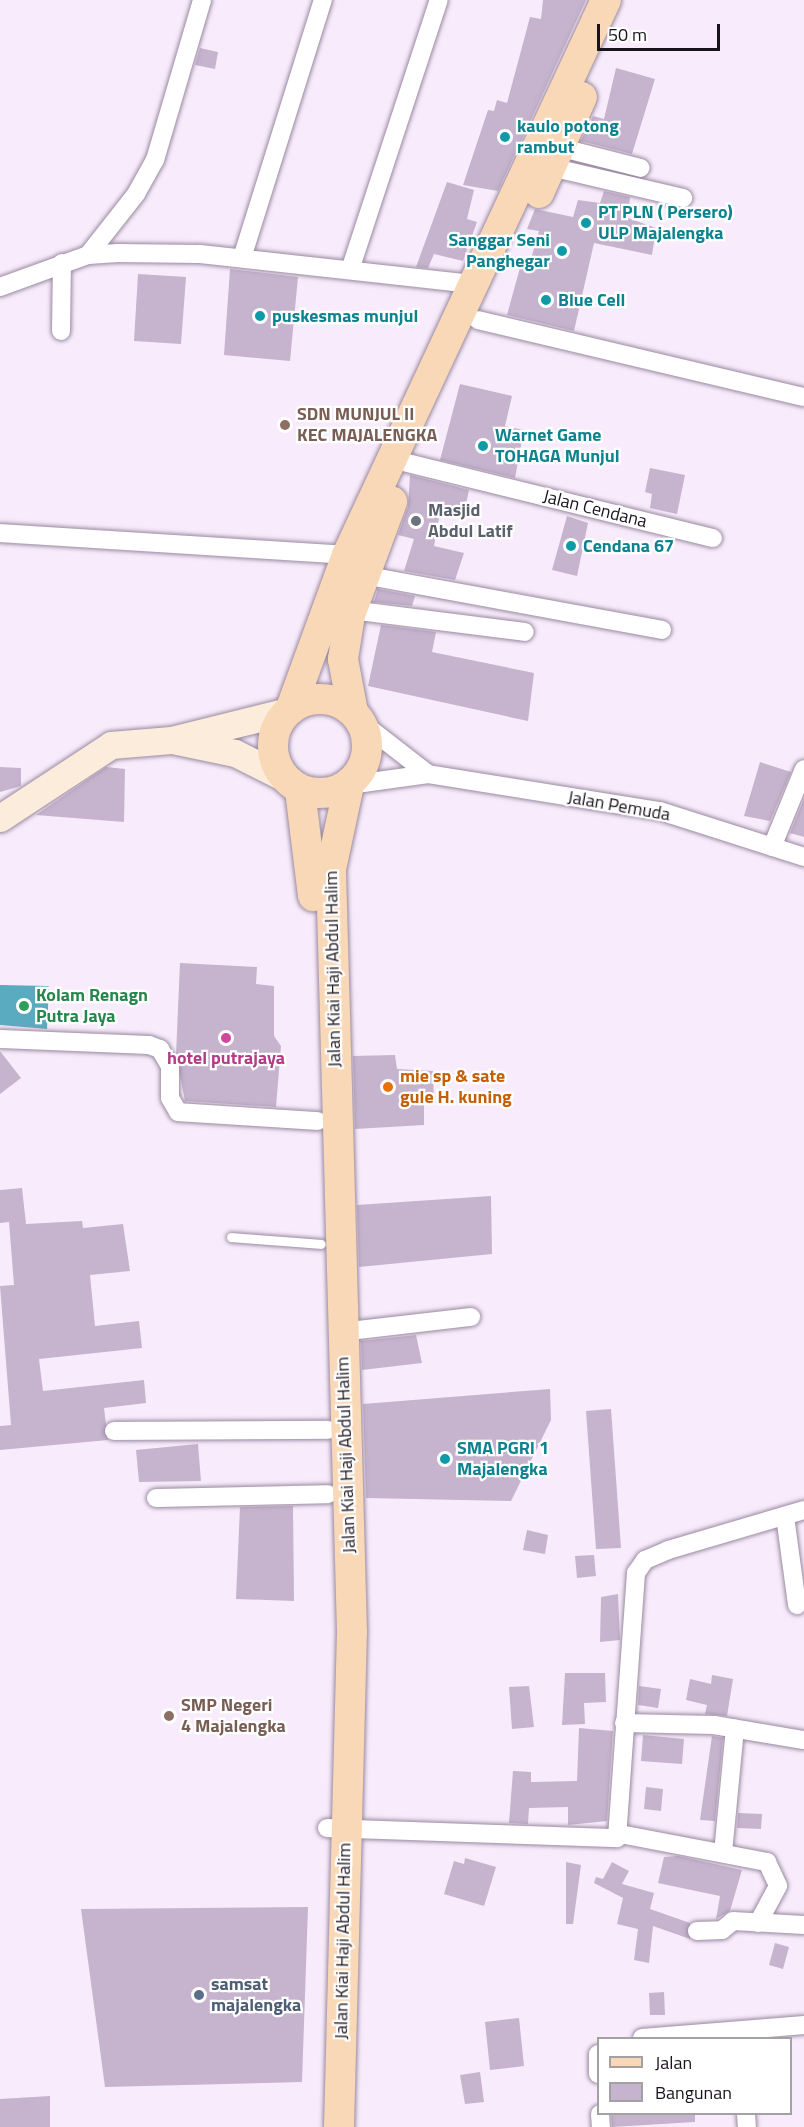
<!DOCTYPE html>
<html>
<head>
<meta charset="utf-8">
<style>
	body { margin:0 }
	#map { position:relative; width:804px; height:2127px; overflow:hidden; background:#f8ecfc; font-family:"Titillium Web",sans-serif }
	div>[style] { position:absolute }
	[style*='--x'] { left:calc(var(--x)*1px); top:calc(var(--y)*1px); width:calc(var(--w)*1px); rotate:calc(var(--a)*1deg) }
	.water>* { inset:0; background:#5aabbf }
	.building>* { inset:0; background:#c6b3cd }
	.roads { filter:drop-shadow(0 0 2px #9a89a1) drop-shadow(0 0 2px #9a89a1) }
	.service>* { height:9px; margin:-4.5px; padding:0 4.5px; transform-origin:4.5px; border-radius:4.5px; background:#fff }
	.minor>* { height:18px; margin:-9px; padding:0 9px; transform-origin:9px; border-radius:9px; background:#fff }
	.secondary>* { height:27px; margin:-13.5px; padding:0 13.5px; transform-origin:13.5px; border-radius:13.5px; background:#fcecdb }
	.primary>* { height:30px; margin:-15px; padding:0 15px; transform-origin:15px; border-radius:15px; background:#f8d8b6 }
	.primary>.ring { margin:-15px; padding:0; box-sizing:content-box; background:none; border:30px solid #f8d8b6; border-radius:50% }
	.dots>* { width:16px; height:16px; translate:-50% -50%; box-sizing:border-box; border:3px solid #fff; border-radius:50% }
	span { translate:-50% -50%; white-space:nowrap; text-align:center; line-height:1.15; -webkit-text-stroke:4.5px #fff; paint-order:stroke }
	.culture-label { font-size:18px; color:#0d838f; font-weight:700 }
	.left { translate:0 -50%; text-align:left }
	.right { translate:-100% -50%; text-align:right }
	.education-label { font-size:18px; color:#785e54; font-weight:700 }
	.street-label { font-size:18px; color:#19131c }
	.worship-label { font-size:18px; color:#5b616d; font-weight:700 }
	.leisure-label { font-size:18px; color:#27864d; font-weight:700 }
	.hotel-label { font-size:18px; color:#b23c85; font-weight:700 }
	.food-label { font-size:18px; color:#c56008; font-weight:700 }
	.service-label { font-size:18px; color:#4e5e75; font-weight:700 }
	.legend { position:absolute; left:597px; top:2037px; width:195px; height:78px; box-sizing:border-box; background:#fff; border:2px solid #a3a1a4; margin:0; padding:8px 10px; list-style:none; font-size:18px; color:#19131c }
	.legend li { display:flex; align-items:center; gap:12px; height:30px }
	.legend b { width:30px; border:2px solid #a3a1a4 }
	.scale { position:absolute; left:597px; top:24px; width:123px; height:27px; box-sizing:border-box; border:3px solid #19131c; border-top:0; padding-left:8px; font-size:18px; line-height:21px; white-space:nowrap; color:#19131c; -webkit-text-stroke:4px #fff; paint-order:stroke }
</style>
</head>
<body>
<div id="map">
	<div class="water">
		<i style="clip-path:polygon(0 985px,49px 986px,47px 1029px,0 1025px)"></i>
	</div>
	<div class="building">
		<i style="clip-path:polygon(543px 0,586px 0,498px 191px,463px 185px,488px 110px,494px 111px,497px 100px,507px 103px,530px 17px,541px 19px)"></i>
		<i style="clip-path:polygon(200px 48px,218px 52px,215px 69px,195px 65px)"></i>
		<i style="clip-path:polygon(616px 68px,655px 79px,632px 154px,581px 141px,593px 116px,604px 119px)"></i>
		<i style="clip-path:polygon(447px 182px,474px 190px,467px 219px,477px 222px,463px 261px,434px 254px,428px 268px,416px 267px)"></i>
		<i style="clip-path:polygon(604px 191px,630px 197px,628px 218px,656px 228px,652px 255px,594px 243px,574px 331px,507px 315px,521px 264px,529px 266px,539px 231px,527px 229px,535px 209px,573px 217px,578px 200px,600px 203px)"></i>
		<i style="clip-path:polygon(230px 269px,298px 277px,290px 361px,224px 355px)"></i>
		<i style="clip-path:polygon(138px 274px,186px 277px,181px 344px,134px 341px)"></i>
		<i style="clip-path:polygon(460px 384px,512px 396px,505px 426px,524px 430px,515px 478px,440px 460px)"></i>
		<i style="clip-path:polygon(650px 468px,685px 475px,677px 514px,650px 508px,652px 494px,645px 492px)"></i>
		<i style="clip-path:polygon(410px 475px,469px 490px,464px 514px,441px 508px,434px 546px,464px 553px,455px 580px,404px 571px,414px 539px,398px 535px,408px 507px)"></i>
		<i style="clip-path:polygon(567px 516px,588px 523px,577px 576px,552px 570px)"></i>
		<i style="clip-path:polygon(378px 589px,415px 596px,412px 606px,374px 602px)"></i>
		<i style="clip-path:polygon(381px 625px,436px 632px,432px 652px,534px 673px,528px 721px,368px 686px)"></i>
		<i style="clip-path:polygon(760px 762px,791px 772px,770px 821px,744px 816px)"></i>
		<i style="clip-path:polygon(0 767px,21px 768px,21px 786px,0 792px)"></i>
		<i style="clip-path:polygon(106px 767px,125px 769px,124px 822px,36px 815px)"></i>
		<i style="clip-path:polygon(804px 799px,804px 837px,790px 833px)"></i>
		<i style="clip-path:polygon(180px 963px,257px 967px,256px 984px,274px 986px,274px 1036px,281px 1046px,276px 1107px,185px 1101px,176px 1055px)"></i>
		<i style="clip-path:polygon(0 1051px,21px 1078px,0 1094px)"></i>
		<i style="clip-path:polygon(395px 1055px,397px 1069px,433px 1071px,434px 1103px,424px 1104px,424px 1125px,355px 1129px,353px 1056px)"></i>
		<i style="clip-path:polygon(22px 1188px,26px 1224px,82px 1221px,83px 1228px,123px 1224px,130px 1271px,90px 1275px,95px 1326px,139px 1321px,142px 1348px,39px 1359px,43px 1391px,144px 1380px,146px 1403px,104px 1408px,108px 1440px,0 1450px,0 1426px,11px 1425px,0 1286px,14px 1285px,9px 1222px,0 1223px,0 1190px)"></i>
		<i style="clip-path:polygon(491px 1196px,492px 1254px,359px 1267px,357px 1205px)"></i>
		<i style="clip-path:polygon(416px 1335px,422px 1363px,362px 1370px,361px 1341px)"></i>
		<i style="clip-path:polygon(550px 1389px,551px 1420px,511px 1501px,366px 1498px,363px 1404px)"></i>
		<i style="clip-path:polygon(611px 1409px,621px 1548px,596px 1549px,586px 1411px)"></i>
		<i style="clip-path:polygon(198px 1444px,201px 1481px,139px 1482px,136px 1450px)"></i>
		<i style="clip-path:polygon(293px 1506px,294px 1601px,236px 1599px,240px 1507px)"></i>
		<i style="clip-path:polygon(527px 1530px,548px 1535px,545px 1554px,523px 1550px)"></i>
		<i style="clip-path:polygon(594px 1555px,596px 1576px,577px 1578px,575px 1556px)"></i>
		<i style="clip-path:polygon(618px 1594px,620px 1640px,600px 1642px,601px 1597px)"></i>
		<i style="clip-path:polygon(565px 1673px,605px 1673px,606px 1702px,584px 1703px,585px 1724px,562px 1725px)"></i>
		<i style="clip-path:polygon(712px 1675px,733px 1679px,727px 1716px,705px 1714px,707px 1705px,686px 1700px,690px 1679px,711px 1684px)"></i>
		<i style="clip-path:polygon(529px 1686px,534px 1727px,512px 1729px,509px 1687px)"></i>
		<i style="clip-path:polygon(639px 1686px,661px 1689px,658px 1708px,638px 1705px)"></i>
		<i style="clip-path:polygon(579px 1728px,613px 1731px,607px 1821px,568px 1825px,568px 1807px,529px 1808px,528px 1824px,509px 1823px,513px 1771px,531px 1772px,531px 1782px,577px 1781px)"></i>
		<i style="clip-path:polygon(643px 1735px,684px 1739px,682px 1764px,641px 1761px)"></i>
		<i style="clip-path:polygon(712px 1736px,723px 1738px,715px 1821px,700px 1820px)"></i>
		<i style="clip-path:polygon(646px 1787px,663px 1789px,661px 1811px,644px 1809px)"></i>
		<i style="clip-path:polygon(738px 1813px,762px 1814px,761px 1829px,737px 1828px)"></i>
		<i style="clip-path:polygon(678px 1856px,742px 1870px,730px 1911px,716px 1919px,720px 1896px,658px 1883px,664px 1857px)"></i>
		<i style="clip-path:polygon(465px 1858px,496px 1867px,484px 1906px,444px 1894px,454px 1861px,464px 1864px)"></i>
		<i style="clip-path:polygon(566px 1862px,581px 1865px,573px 1924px,566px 1924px)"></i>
		<i style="clip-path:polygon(612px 1862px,629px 1871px,622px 1884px,654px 1893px,650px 1909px,690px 1923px,690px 1939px,653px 1926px,649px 1963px,634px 1960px,638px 1929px,617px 1924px,623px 1898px,594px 1883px,596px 1877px,603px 1879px)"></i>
		<i style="clip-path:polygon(308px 1907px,302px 2082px,105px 2087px,81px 1909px)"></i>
		<i style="clip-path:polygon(775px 1943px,789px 1947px,783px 1969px,769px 1965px)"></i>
		<i style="clip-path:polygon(664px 1992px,665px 2015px,650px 2015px,649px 1993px)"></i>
		<i style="clip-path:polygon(519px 2018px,524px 2066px,490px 2070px,485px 2022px)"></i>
		<i style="clip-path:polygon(480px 2072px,484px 2102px,465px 2104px,460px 2075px)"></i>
		<i style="clip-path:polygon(50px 2096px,50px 2127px,0 2127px,0 2099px)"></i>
		<i style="clip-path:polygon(611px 2114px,695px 2114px,695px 2122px,612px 2127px)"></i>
	</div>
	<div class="roads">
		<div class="service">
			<i style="--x:231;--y:1237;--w:90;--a:4.4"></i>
		</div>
		<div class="minor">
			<i style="--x:562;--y:148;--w:81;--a:14.2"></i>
			<i style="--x:542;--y:165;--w:145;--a:13.2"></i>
			<i style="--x:88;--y:255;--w:78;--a:-51.8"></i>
			<i style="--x:136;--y:194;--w:39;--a:-61"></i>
			<i style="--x:155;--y:160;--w:167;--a:-73.6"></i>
			<i style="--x:242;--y:258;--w:270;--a:-72.6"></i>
			<i style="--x:351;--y:267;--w:281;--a:-71.8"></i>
			<i style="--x:0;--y:287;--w:94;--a:-20"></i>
			<i style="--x:88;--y:255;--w:30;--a:-4"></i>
			<i style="--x:118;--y:253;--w:82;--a:0.7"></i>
			<i style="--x:200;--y:254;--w:274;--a:6.3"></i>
			<i style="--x:478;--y:320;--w:335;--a:13.3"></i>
			<i style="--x:61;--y:331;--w:68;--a:-89.2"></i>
			<i style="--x:407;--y:463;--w:315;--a:13.8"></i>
			<i style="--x:0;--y:533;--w:348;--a:3.6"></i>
			<i style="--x:363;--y:575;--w:304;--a:10.4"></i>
			<i style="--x:351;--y:610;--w:175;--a:7.2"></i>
			<i style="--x:360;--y:721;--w:86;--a:37.9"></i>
			<i style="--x:349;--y:785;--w:80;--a:-7.9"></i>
			<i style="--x:428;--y:774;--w:235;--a:9.1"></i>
			<i style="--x:660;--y:811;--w:151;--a:17.7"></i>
			<i style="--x:772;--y:847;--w:84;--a:-67.7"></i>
			<i style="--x:1;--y:1039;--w:148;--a:2.3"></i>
			<i style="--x:149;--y:1045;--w:12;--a:20"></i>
			<i style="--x:160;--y:1049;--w:20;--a:60"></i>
			<i style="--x:170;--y:1066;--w:32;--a:90"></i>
			<i style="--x:170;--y:1098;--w:16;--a:60"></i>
			<i style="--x:178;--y:1112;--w:140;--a:3.7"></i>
			<i style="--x:341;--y:1332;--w:131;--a:-6.6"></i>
			<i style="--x:114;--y:1431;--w:214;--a:-0.3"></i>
			<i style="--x:156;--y:1498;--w:172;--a:-1.3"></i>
			<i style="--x:785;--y:1516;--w:90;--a:82.3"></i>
			<i style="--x:624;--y:1723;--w:90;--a:1.3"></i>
			<i style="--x:714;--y:1725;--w:91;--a:9.5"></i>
			<i style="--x:327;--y:1828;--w:290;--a:2"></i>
			<i style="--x:617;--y:1838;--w:266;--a:-85.9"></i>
			<i style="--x:636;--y:1573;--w:16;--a:-55"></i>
			<i style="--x:645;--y:1560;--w:25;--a:-23"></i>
			<i style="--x:668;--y:1550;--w:142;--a:-16.4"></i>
			<i style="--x:620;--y:1834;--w:150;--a:10.8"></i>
			<i style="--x:767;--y:1862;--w:26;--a:65"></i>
			<i style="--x:778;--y:1886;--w:42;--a:118.4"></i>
			<i style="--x:723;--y:1853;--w:125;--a:-84.5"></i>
			<i style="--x:697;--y:1931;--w:25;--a:-2"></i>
			<i style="--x:722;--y:1930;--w:14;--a:-39"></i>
			<i style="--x:733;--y:1921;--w:71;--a:3.2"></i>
			<i style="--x:642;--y:2038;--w:163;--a:-4.6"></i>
			<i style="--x:598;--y:2054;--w:20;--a:90"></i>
			<i style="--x:600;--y:2114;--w:13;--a:86"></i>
			<i style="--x:746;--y:2114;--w:13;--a:86"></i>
		</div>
		<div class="secondary">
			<i style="--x:177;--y:741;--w:59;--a:11.7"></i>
			<i style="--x:235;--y:753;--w:54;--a:26.6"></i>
			<i style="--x:0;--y:818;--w:133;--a:-33.3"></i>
			<i style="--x:111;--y:745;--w:60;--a:-4.8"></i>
			<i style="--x:171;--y:740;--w:121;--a:-13.9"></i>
		</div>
		<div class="primary">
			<i style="--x:539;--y:193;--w:105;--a:-65.9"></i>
			<i class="ring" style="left:273px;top:699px;width:64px;height:64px"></i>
			<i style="--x:291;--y:708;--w:163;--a:-69.9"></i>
			<i style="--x:347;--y:555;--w:612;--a:-64.98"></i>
			<i style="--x:353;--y:712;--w:54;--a:-100.7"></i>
			<i style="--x:343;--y:659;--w:45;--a:-81"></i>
			<i style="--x:350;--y:615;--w:121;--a:-69.6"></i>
			<i style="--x:300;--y:790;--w:107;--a:83"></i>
			<i style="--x:339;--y:2127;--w:495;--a:-88.5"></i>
			<i style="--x:352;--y:1632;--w:763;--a:-91.58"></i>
			<i style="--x:331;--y:869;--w:86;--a:-77.9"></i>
		</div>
	</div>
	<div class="dots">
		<i style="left:505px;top:137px;background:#0f9aa8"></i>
		<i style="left:586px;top:223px;background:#0f9aa8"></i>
		<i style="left:562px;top:251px;background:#0f9aa8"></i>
		<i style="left:546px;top:300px;background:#0f9aa8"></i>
		<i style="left:260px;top:316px;background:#0f9aa8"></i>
		<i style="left:285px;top:425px;background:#8d6e63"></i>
		<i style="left:483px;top:446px;background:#0f9aa8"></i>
		<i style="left:416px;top:521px;background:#6b7280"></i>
		<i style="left:571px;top:546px;background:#0f9aa8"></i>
		<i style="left:24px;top:1006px;background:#2e9e5b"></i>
		<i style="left:226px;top:1038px;background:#d1479c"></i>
		<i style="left:388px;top:1087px;background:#e8710a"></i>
		<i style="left:445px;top:1459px;background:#0f9aa8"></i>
		<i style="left:169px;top:1716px;background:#8d6e63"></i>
		<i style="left:199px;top:1995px;background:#5c6f8a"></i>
	</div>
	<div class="culture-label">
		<span class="left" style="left:517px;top:137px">kaulo potong<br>rambut</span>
		<span class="left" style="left:598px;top:223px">PT PLN ( Persero)<br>ULP Majalengka</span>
		<span class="right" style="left:550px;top:251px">Sanggar Seni<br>Panghegar</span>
		<span class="left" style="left:558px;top:300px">Blue Cell</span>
		<span class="left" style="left:272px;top:316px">puskesmas munjul</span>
		<span class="left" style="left:495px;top:446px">Warnet Game<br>TOHAGA Munjul</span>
		<span class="left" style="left:583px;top:546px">Cendana 67</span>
		<span class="left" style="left:457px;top:1459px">SMA PGRI 1<br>Majalengka</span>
	</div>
	<div class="education-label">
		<span class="left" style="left:297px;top:425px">SDN MUNJUL II<br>KEC MAJALENGKA</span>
		<span class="left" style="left:181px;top:1716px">SMP Negeri<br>4 Majalengka</span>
	</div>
	<div class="street-label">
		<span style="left:595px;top:509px;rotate:14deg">Jalan Cendana</span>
		<span style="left:619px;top:806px;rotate:10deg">Jalan Pemuda</span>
		<span style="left:333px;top:969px;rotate:-91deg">Jalan Kiai Haji Abdul Halim</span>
		<span style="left:346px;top:1455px;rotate:-92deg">Jalan Kiai Haji Abdul Halim</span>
		<span style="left:343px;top:1941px;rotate:-89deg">Jalan Kiai Haji Abdul Halim</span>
	</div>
	<div class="worship-label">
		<span class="left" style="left:428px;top:521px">Masjid<br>Abdul Latif</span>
	</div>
	<div class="leisure-label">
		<span class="left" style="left:36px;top:1006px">Kolam Renagn<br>Putra Jaya</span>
	</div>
	<div class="hotel-label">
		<span style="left:226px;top:1058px">hotel putrajaya</span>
	</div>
	<div class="food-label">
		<span class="left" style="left:400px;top:1087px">mie sp &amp; sate<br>gule H. kuning</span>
	</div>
	<div class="service-label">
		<span class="left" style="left:211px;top:1995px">samsat<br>majalengka</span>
	</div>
	<ul class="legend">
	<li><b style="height:8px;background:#f8d8b6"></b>Jalan</li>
	<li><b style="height:16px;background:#c6b3cd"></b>Bangunan</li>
	</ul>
	<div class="scale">50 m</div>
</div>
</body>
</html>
